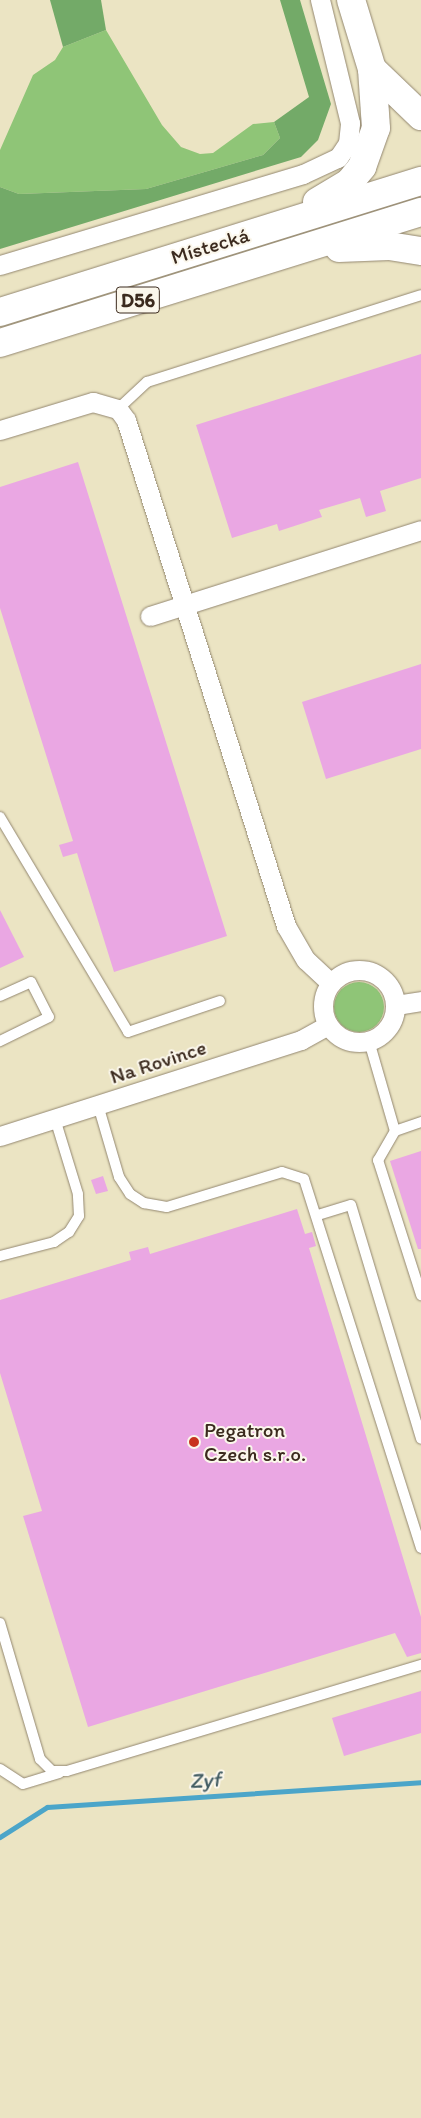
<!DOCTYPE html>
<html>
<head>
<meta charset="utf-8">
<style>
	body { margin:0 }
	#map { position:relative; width:421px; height:2118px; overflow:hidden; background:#ebe4c3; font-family:Itim,sans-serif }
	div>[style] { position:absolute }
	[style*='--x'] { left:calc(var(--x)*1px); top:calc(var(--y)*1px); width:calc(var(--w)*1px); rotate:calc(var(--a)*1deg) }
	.green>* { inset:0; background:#8fc577 }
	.round { border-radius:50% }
	.forest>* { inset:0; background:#73aa68 }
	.stream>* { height:5px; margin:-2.5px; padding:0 2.5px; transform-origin:2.5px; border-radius:2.5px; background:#4ba5c9 }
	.building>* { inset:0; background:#eaa7e3 }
	.roads { filter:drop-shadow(0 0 1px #938770) drop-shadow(0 0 1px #938770) }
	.service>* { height:10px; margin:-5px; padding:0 5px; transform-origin:5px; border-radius:5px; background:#fff }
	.minor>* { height:19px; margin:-9.5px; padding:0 9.5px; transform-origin:9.5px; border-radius:9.5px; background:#fff }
	.minor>.ring { margin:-9.5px; padding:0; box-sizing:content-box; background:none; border:19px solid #fff; border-radius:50% }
	.motorway>* { height:28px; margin:-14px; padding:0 14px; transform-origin:14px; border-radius:14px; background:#fff }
	.dots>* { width:14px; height:14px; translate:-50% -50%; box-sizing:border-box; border:2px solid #fbf7ec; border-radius:50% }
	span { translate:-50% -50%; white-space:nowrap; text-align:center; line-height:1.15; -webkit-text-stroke:4px #fbf7ec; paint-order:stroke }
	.shield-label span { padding:1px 4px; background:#fbf7ec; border:1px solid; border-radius:4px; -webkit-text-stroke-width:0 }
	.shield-label { font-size:20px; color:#3b2a1e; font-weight:700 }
	.street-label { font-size:21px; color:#3b2a1e }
	.poi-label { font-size:21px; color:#3b2a1e }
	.left { translate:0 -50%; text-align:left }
	.water-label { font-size:22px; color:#415b62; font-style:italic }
</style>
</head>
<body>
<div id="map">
	<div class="green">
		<i style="clip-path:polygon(106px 30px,162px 125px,181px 147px,200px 154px,213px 153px,253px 124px,274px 122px,280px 138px,263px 155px,146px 189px,19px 194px,0 187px,0 150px,33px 75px,55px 60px,63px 47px)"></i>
		<i class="round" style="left:334px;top:982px;width:50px;height:50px"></i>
	</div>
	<div class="forest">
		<i style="clip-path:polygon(50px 0,101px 0,106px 30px,63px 47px)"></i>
		<i style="clip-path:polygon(280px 0,300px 0,331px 104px,318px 140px,301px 157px,0 249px,0 187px,19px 194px,146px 189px,263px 155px,280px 138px,274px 122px,309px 97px)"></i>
	</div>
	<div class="stream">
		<i style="--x:0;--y:1837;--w:56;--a:-32.6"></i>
		<i style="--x:47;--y:1807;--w:375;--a:-3.8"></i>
	</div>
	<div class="building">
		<i style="clip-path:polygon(421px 354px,421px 478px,380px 491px,386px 511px,366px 517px,360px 498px,319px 510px,322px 517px,279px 531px,277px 524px,232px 538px,196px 425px)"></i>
		<i style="clip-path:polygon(78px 462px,227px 936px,114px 972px,77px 853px,63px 857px,59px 845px,73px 841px,0 608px,0 487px)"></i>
		<i style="clip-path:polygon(421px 664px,421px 749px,326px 779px,302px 702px)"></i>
		<i style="clip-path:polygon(0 910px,24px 957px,0 968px)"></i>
		<i style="clip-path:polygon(421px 1151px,421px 1249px,418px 1249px,390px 1161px)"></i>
		<i style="clip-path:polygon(103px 1176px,108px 1191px,96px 1194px,91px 1180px)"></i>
		<i style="clip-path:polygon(297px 1209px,305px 1234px,312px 1232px,316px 1246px,309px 1248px,421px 1617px,421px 1653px,407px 1657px,395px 1633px,88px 1727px,23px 1516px,42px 1511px,0 1373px,0 1300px,131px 1260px,129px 1252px,148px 1247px,150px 1254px)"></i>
		<i style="clip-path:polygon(421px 1691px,421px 1733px,344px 1756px,332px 1718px)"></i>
	</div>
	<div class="roads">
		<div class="service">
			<i style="--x:118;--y:409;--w:40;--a:-43"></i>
			<i style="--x:147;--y:382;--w:287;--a:-17.6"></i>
			<i style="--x:0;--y:817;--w:250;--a:59.2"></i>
			<i style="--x:128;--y:1032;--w:97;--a:-18.6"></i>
			<i style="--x:0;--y:996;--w:34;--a:-24"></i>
			<i style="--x:31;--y:982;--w:39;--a:63"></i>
			<i style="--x:49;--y:1017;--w:55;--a:153.9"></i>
			<i style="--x:369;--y:1041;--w:94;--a:73.9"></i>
			<i style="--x:395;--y:1131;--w:34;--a:120"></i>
			<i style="--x:378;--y:1160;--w:142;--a:72.3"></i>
			<i style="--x:98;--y:1105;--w:75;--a:73.7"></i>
			<i style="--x:119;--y:1177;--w:20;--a:57"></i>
			<i style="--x:130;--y:1194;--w:17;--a:33"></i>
			<i style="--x:144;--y:1203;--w:23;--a:10"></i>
			<i style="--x:167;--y:1207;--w:120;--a:-16.9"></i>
			<i style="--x:282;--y:1172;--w:23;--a:18"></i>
			<i style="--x:304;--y:1179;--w:387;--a:72.4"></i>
			<i style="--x:395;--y:1131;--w:28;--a:-19"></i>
			<i style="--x:318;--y:1215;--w:34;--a:-17"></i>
			<i style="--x:351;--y:1205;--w:244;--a:73.3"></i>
			<i style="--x:0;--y:1256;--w:56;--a:-14.5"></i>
			<i style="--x:54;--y:1242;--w:18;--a:-34"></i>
			<i style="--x:69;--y:1232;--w:19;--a:-58"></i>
			<i style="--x:79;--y:1216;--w:22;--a:-93"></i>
			<i style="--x:78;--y:1194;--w:78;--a:-107"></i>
			<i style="--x:0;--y:1623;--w:142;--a:73.6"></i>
			<i style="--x:40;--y:1759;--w:17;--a:45"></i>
			<i style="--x:52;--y:1771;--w:15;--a:0"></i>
			<i style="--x:67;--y:1771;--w:370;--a:-16.7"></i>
			<i style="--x:0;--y:1769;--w:27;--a:33"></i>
			<i style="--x:23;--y:1784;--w:38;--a:-17"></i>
		</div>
		<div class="minor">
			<i style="--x:0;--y:265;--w:316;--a:-16.7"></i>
			<i style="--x:303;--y:174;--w:38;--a:-25"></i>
			<i style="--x:338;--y:158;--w:18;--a:-56"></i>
			<i style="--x:348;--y:143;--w:20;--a:-84"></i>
			<i style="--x:350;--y:123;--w:127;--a:-103.7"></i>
			<i style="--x:0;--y:430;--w:97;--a:-16.8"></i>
			<i style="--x:93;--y:402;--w:26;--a:16"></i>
			<i style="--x:118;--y:409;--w:14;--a:54"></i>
			<i style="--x:126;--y:420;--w:531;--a:72.45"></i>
			<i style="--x:286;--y:926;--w:39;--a:60"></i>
			<i style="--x:306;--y:960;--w:33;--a:43"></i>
			<i style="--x:150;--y:616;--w:284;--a:-17.6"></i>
			<i class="ring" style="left:323px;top:970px;width:53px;height:53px"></i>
			<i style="--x:396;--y:1005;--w:25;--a:-9"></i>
			<i style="--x:0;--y:1136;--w:316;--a:-17.7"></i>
			<i style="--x:301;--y:1040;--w:31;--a:-29"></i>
		</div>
		<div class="motorway">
			<i style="--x:372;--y:69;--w:68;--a:43.8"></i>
			<i style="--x:317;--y:202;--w:37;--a:-31"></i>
			<i style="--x:349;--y:183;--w:21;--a:-51"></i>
			<i style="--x:362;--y:167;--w:41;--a:-70.3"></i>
			<i style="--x:376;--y:128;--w:59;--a:-93.9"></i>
			<i style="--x:372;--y:69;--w:72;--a:-106.9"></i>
			<i style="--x:339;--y:248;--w:50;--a:-2.3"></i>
			<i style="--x:389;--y:246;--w:32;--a:9"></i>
			<i style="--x:0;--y:312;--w:441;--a:-17.3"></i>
			<i style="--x:0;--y:343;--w:441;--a:-17.3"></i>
		</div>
	</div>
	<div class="dots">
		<i style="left:194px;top:1442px;background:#c8321e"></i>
	</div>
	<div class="shield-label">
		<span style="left:138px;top:300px">D56</span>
	</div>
	<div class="street-label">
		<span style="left:210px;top:246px;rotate:-17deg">Místecká</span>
		<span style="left:158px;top:1062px;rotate:-18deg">Na Rovince</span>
	</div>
	<div class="poi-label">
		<span class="left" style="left:204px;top:1442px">Pegatron<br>Czech s.r.o.</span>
	</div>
	<div class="water-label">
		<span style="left:205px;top:1780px;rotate:-4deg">Zyf</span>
	</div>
</div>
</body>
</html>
